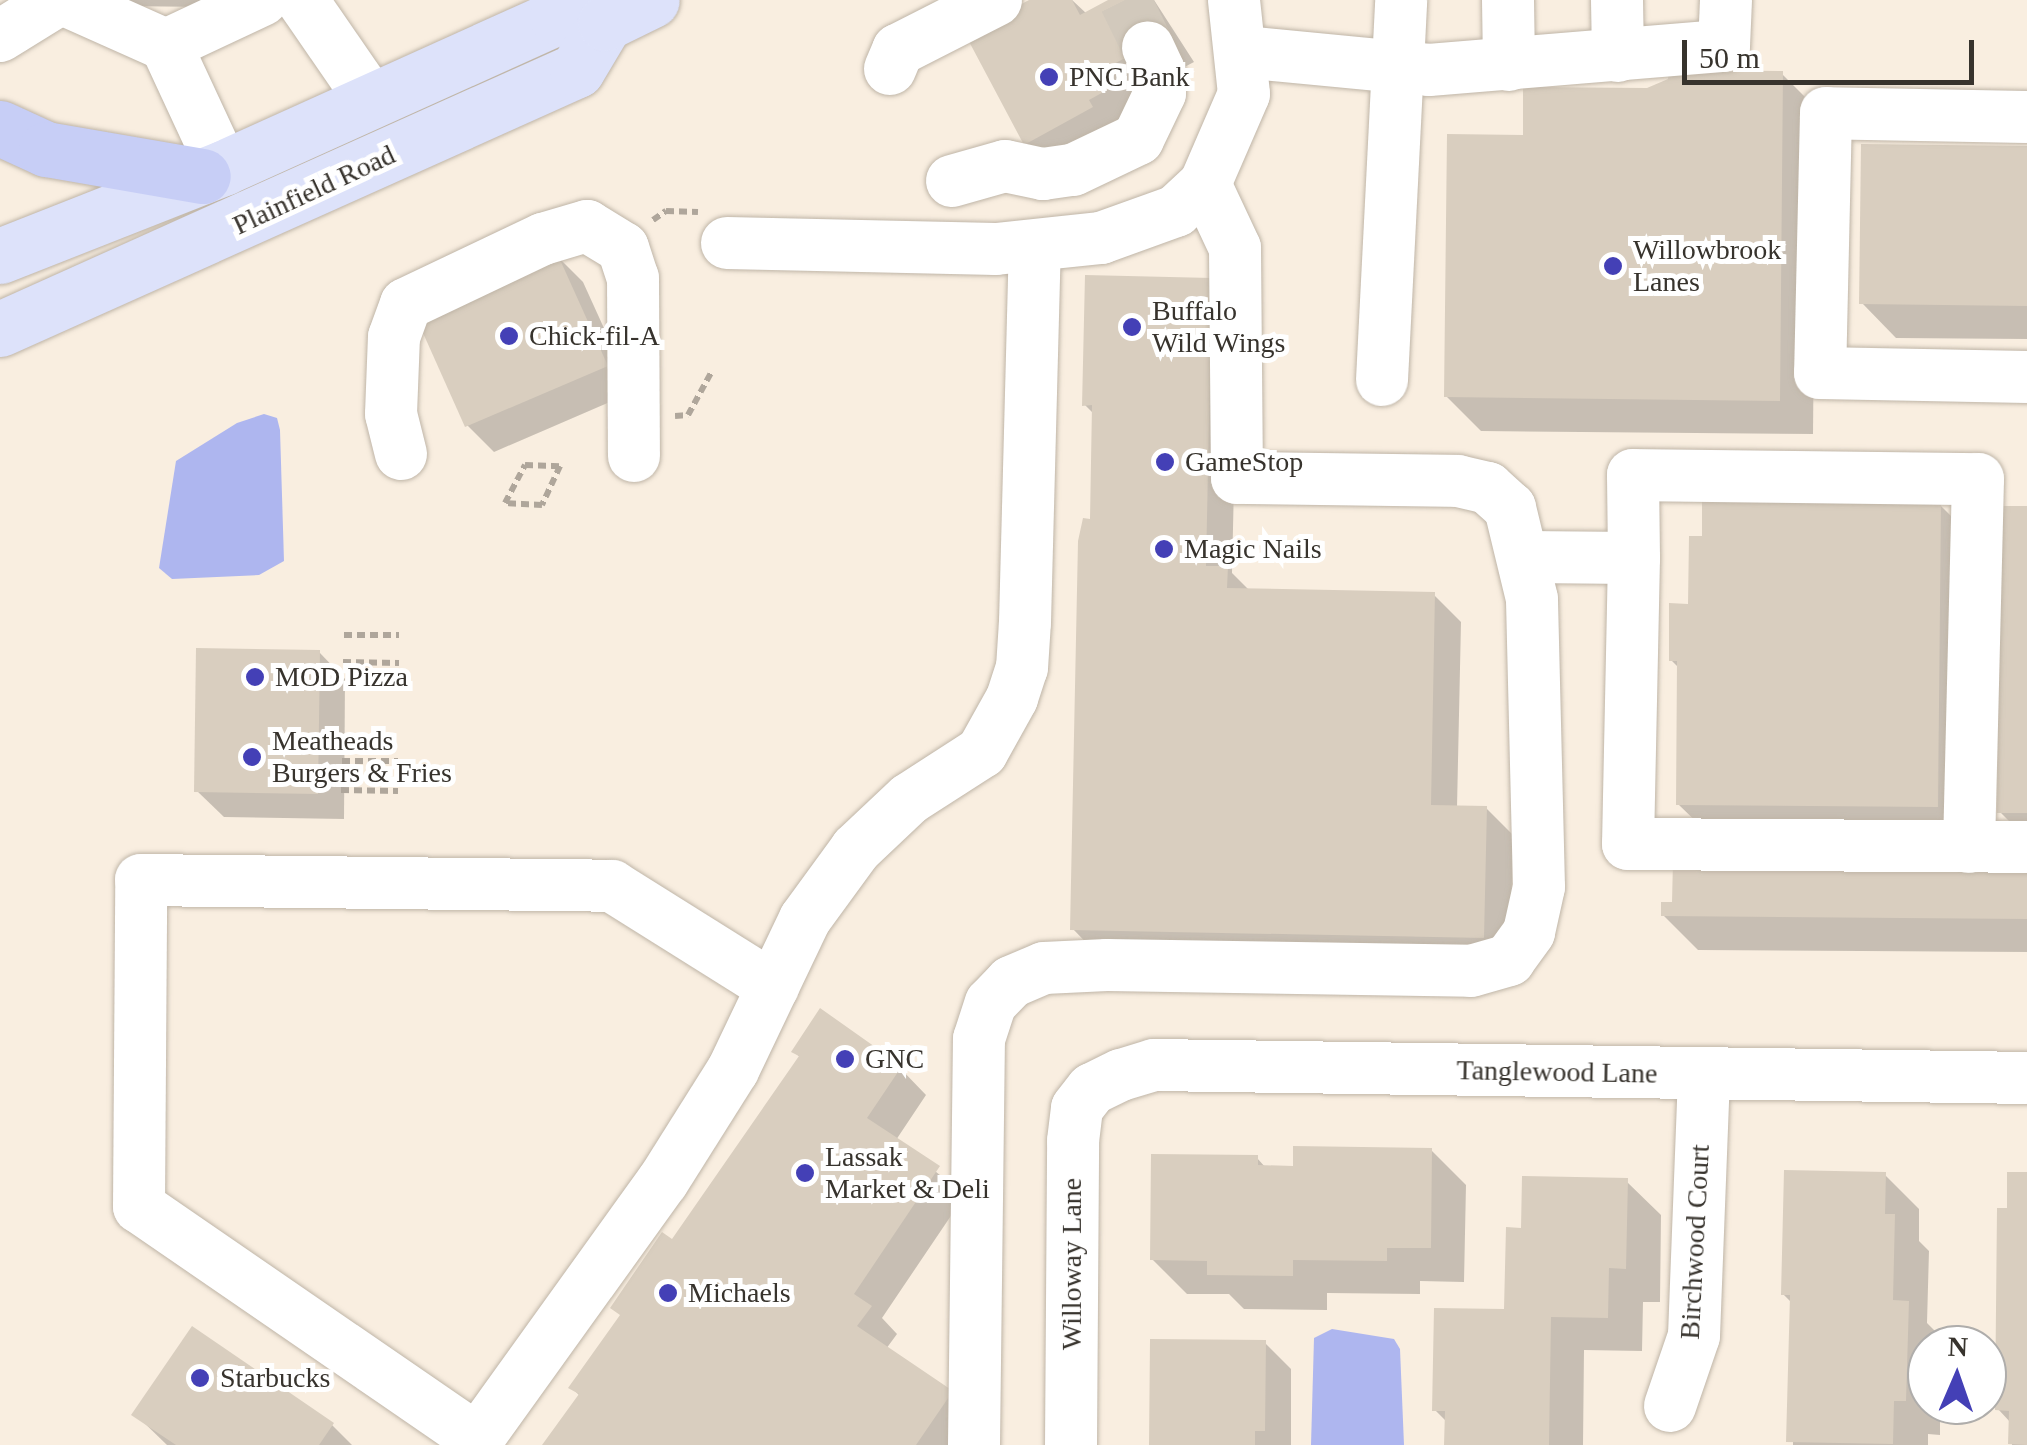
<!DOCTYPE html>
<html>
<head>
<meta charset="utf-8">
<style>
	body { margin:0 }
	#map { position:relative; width:2027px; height:1445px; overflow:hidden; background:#f9eee0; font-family:Georgia,serif }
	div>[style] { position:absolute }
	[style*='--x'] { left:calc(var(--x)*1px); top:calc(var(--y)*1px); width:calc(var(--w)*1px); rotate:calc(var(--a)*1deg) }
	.water>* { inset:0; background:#aeb6ef }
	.shadow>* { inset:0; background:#0003 }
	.building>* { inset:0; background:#d9cebf }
	.minor-tunnel>* { height:52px; margin-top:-26px; transform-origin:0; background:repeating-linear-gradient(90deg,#d2c9bc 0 52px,transparent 0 78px) }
	.path>* { height:6px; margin-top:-3px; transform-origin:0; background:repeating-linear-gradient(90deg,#afa69b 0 8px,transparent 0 13px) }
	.roads { filter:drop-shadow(0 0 2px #bfb5a7) drop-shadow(0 0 2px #bfb5a7) }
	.minor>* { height:52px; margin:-26px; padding:0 26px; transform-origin:26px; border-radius:26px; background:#fff }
	.major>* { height:55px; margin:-27.5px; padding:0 27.5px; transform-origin:27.5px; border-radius:27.5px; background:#dde2fa }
	.highway>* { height:55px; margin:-27.5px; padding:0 27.5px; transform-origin:27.5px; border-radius:27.5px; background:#c7cef6 }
	.dots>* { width:28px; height:28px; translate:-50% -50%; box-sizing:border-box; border:5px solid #fff; border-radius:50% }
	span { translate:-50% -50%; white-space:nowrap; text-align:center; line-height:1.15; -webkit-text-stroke:10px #fff; paint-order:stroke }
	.poi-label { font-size:28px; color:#37332d }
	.left { translate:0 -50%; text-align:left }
	.street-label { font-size:28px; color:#37332d }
	.north { position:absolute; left:1907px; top:1325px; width:100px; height:100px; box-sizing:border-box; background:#fff; border:2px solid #afadab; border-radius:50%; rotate:2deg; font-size:28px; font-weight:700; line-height:40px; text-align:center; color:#37332d }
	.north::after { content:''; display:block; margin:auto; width:35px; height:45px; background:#4440b6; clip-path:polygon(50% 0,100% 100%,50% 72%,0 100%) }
	.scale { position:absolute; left:1682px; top:40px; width:292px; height:45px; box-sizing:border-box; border:5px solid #37332d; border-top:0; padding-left:12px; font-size:30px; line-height:35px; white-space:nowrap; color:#37332d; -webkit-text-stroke:8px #fff; paint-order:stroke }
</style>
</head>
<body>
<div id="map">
	<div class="water">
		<i style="clip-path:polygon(264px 414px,277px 418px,280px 430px,284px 561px,259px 575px,172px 579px,159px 568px,176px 461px,237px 423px)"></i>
		<i style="clip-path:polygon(1332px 1329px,1394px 1339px,1400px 1349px,1404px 1445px,1311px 1445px,1314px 1338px)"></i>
	</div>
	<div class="shadow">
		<i style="clip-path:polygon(114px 0,209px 0,209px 7px,119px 6px)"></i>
		<i style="clip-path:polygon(1035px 0,1072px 0,1087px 14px,1114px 0,1154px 0,1194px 62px,1131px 95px,1141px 113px,1052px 170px,1026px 143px)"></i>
		<i style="clip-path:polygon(1782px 74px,1816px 108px,1813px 434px,1481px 431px,1446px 396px,1525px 137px,1647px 91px)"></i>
		<i style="clip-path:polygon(2027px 149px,2027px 339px,1896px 338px,1862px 303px)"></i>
		<i style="clip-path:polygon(557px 256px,583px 282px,633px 392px,494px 452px,467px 425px)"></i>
		<i style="clip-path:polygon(1238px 307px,1232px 573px,1250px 591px,1434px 595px,1461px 622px,1457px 808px,1486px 808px,1513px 835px,1510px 964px,1099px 956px,1073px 929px,1092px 521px,1095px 415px,1085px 405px)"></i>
		<i style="clip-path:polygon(1940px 505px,1975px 540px,1972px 841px,1713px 838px,1678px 804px,1679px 668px,1671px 660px,1691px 606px)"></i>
		<i style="clip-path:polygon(2027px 509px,2027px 839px,2000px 812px)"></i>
		<i style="clip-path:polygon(319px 652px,345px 679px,344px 819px,224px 817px,197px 791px)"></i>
		<i style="clip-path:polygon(2027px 866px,2027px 952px,1698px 950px,1663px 915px)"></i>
		<i style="clip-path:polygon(794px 1052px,900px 1068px,926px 1095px,896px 1140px,965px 1195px,882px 1318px,897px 1334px,886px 1349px,951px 1393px,960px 1445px,545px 1445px,580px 1396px,571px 1387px,801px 1058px)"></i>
		<i style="clip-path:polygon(1431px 1150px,1466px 1185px,1464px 1282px,1420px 1281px,1420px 1294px,1327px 1293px,1327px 1310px,1244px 1309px,1229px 1294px,1187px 1294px,1152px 1259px,1257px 1158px,1266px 1168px,1296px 1168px)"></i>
		<i style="clip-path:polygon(1885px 1175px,1919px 1209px,1919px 1241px,1929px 1251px,1927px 1323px,1942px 1338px,1942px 1345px,1927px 1345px,1927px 1405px,1940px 1405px,1940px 1435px,1928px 1434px,1928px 1445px,1793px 1445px,1792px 1303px,1783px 1294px)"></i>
		<i style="clip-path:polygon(2027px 1175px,2027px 1445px,2012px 1445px,2011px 1423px,1998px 1409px,2009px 1211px)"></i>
		<i style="clip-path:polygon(1626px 1181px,1661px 1215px,1660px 1302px,1643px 1302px,1642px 1351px,1584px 1350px,1583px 1445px,1447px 1445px,1447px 1422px,1435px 1410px,1507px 1312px,1523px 1230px)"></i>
		<i style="clip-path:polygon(1265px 1343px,1291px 1369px,1291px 1445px,1151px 1445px)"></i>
		<i style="clip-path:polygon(135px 1414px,332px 1425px,352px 1445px,167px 1445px)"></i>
	</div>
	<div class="building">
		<i style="clip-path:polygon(1029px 0,1072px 0,1080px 15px,1108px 0,1150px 0,1169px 35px,1106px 68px,1116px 85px,1089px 100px,1093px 107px,1024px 145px,965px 34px)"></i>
		<i style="clip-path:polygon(1669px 70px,1783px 71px,1780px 401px,1444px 397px,1447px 134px,1523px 135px,1523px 87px,1647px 88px,1668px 79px)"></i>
		<i style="clip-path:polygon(1861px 144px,2027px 146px,2027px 306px,1859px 304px)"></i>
		<i style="clip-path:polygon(557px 253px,608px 366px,465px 427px,419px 324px)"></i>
		<i style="clip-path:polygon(1085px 275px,1212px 278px,1206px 566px,1228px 566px,1227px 588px,1435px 592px,1431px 805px,1487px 806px,1484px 938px,1070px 930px,1078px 541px,1083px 518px,1090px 519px,1092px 405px,1082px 406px)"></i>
		<i style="clip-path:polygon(1702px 500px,1941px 502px,1938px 807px,1676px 805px,1677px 661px,1669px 661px,1669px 603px,1688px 604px,1689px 536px,1702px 536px)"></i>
		<i style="clip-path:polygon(2000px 506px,2027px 506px,2027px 813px,1997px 813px)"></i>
		<i style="clip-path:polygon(196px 648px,320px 650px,318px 794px,194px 792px)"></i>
		<i style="clip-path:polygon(1673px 861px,2027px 864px,2027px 919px,1661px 916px,1661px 902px,1672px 902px)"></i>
		<i style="clip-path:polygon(820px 1008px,902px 1066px,867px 1118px,940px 1166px,854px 1294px,872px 1306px,857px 1326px,953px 1391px,916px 1445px,542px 1445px,579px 1394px,568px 1388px,620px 1315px,610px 1308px,662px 1232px,672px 1239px,799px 1056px,791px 1052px)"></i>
		<i style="clip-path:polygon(1293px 1146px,1432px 1148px,1431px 1248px,1387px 1248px,1387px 1261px,1293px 1260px,1293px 1276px,1207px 1275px,1207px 1261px,1150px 1260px,1151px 1154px,1258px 1155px,1258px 1165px,1293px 1166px)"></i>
		<i style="clip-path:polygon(1784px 1170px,1886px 1172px,1885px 1214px,1895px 1214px,1893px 1300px,1909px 1301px,1906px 1401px,1894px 1401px,1893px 1444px,1786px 1442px,1790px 1295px,1781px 1295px)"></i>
		<i style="clip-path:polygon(2007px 1172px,2027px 1172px,2027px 1445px,2008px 1444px,2009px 1411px,1995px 1410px,1997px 1208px,2007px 1208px)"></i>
		<i style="clip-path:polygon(1522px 1176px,1628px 1178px,1626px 1269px,1609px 1268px,1608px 1318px,1551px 1317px,1549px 1445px,1444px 1445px,1445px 1411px,1432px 1411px,1434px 1308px,1504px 1309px,1506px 1227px,1521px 1228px)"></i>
		<i style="clip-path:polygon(192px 1326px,334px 1423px,319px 1445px,176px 1445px,131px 1415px)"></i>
		<i style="clip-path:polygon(1150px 1339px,1266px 1340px,1265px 1431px,1255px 1431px,1255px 1445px,1149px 1445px)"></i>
	</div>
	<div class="minor-tunnel">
		<i style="--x:1125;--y:0;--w:52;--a:63.9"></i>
	</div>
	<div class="path">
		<i style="--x:653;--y:220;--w:16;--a:-35"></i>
		<i style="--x:666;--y:211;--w:32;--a:2"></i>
		<i style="--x:675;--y:416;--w:13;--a:-4"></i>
		<i style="--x:688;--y:415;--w:50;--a:-61.4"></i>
		<i style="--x:525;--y:465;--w:35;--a:2"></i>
		<i style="--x:560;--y:466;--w:43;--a:114.8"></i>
		<i style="--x:542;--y:505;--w:37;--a:-177"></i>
		<i style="--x:505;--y:503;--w:43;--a:-62.2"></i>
		<i style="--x:344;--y:635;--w:55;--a:0"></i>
		<i style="--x:343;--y:662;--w:56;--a:1"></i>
		<i style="--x:342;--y:761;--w:56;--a:0"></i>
		<i style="--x:341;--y:790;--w:57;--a:1"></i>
	</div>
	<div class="roads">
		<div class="minor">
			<i style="--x:65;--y:0;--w:111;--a:24"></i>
			<i style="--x:302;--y:0;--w:121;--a:55.4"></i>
			<i style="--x:1508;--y:0;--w:65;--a:89.1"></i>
			<i style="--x:1617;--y:0;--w:56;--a:89"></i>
			<i style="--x:0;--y:36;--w:68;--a:-31.8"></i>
			<i style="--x:1243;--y:52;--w:187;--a:5.5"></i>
			<i style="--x:1429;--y:70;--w:296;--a:-4.7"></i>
			<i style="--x:1724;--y:46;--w:46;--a:-87.5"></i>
			<i style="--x:890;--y:69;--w:21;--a:-67"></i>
			<i style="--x:898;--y:50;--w:110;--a:-27"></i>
			<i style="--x:2027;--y:117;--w:201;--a:-178.9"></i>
			<i style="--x:1826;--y:113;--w:260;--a:91.3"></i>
			<i style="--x:1820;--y:373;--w:207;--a:1.1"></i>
			<i style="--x:223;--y:168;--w:136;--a:-114.9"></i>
			<i style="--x:166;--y:45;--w:106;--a:-25.1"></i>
			<i style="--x:952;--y:181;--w:55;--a:-15.8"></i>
			<i style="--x:1005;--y:166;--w:39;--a:12"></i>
			<i style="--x:1043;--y:174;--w:30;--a:-8"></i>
			<i style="--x:1073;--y:170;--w:72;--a:-25.5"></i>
			<i style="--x:1138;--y:139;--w:51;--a:-64.4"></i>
			<i style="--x:1160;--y:93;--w:22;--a:-93"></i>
			<i style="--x:1159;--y:71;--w:26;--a:-115"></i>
			<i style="--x:727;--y:243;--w:269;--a:1.3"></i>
			<i style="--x:996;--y:249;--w:106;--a:-6"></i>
			<i style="--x:1101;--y:238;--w:80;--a:-19.8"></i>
			<i style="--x:1176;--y:211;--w:40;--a:-43"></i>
			<i style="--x:1205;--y:184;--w:98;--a:-66.6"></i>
			<i style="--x:1244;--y:94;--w:95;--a:-96.1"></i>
			<i style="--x:1382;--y:380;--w:380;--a:-87.1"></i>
			<i style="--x:401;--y:454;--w:41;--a:-104"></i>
			<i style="--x:391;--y:414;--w:77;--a:-87.8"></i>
			<i style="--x:394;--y:337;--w:35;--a:-70"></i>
			<i style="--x:406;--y:304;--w:152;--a:-25.4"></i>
			<i style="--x:543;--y:239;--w:46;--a:-16.5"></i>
			<i style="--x:587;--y:226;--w:42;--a:31.4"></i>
			<i style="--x:623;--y:248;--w:32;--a:72"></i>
			<i style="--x:633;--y:278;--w:178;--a:89.7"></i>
			<i style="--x:1525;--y:557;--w:109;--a:0.5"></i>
			<i style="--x:1634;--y:558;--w:286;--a:91.2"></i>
			<i style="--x:1628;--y:844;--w:399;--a:0.4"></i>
			<i style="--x:1634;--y:558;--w:83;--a:-90.7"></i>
			<i style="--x:1633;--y:475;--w:345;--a:0.7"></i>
			<i style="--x:1978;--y:479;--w:368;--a:91.4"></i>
			<i style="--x:1670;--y:1406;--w:74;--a:-71.1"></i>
			<i style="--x:1694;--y:1336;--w:261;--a:-87.8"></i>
			<i style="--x:477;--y:1439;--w:410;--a:-145.5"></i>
			<i style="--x:139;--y:1207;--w:327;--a:-89.6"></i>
			<i style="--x:141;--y:880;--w:471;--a:0.7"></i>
			<i style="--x:612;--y:886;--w:190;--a:32.1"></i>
			<i style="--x:473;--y:1445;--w:325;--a:-54.3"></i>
			<i style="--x:663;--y:1181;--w:131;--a:-57.8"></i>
			<i style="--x:733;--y:1070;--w:167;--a:-64.5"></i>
			<i style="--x:805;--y:919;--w:87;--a:-53.9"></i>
			<i style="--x:856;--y:849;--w:73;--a:-43.3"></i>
			<i style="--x:909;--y:799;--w:87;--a:-32.8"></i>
			<i style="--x:982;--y:752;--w:62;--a:-60.9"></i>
			<i style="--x:1012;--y:698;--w:32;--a:-72"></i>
			<i style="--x:1022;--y:668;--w:46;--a:-86.3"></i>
			<i style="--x:1025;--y:622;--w:376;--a:-88.5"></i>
			<i style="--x:974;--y:1445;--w:406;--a:-89.3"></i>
			<i style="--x:979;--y:1039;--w:38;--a:-72"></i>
			<i style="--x:991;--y:1003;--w:29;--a:-46"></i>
			<i style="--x:1011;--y:982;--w:36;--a:-23"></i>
			<i style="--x:1044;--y:968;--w:63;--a:-2.7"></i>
			<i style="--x:1107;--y:965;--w:364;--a:0.9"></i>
			<i style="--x:1471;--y:971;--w:40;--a:-16"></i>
			<i style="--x:1509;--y:960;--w:34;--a:-54"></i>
			<i style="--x:1529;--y:932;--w:46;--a:-77.5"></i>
			<i style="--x:1539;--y:887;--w:288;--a:-91.4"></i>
			<i style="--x:1532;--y:599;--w:94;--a:-103.6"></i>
			<i style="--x:1510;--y:508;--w:30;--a:-138"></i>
			<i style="--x:1488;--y:488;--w:31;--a:-167"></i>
			<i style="--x:1458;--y:481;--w:221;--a:-179.2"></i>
			<i style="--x:1237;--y:478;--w:230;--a:-90.5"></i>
			<i style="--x:1235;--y:248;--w:71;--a:-115.1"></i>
			<i style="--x:1071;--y:1445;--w:304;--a:-89.6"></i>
			<i style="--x:1073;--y:1141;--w:33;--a:-83"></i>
			<i style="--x:1077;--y:1108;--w:24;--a:-52"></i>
			<i style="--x:1092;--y:1089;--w:32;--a:-26"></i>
			<i style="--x:1121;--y:1075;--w:34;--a:-17"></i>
			<i style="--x:1154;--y:1065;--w:873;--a:0.85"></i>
		</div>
		<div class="major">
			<i style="--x:0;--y:256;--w:240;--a:-21.5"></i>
			<i style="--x:223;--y:168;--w:367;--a:-24.3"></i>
			<i style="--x:557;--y:17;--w:48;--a:7.1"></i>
			<i style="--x:0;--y:329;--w:632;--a:-24.17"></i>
			<i style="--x:577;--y:70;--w:55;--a:-59.2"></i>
			<i style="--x:605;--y:23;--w:52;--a:-26.1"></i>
		</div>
		<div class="highway">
			<i style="--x:0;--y:128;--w:51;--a:24.5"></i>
			<i style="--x:46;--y:149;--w:159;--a:9.8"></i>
		</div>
	</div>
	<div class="dots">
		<i style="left:1049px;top:77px;background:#4440b6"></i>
		<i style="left:1613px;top:266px;background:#4440b6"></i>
		<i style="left:1132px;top:327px;background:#4440b6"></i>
		<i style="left:509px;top:336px;background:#4440b6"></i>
		<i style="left:1165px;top:462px;background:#4440b6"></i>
		<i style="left:1164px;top:549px;background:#4440b6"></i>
		<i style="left:255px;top:677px;background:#4440b6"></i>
		<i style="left:252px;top:757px;background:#4440b6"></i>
		<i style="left:845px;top:1059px;background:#4440b6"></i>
		<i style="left:805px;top:1173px;background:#4440b6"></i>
		<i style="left:668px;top:1293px;background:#4440b6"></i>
		<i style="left:200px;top:1378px;background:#4440b6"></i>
	</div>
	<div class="poi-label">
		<span class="left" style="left:1069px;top:77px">PNC Bank</span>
		<span class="left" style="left:1633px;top:266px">Willowbrook<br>Lanes</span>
		<span class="left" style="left:1152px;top:327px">Buffalo<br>Wild Wings</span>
		<span class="left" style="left:529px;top:336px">Chick-fil-A</span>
		<span class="left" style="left:1185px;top:462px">GameStop</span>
		<span class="left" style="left:1184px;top:549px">Magic Nails</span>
		<span class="left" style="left:275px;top:677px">MOD Pizza</span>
		<span class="left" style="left:272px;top:757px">Meatheads<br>Burgers &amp; Fries</span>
		<span class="left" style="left:865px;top:1059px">GNC</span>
		<span class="left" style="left:825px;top:1173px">Lassak<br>Market &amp; Deli</span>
		<span class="left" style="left:688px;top:1293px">Michaels</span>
		<span class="left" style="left:220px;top:1378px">Starbucks</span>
	</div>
	<div class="street-label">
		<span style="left:314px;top:190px;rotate:-25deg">Plainfield Road</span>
		<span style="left:1557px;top:1072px;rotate:1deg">Tanglewood Lane</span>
		<span style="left:1695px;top:1242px;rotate:-87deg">Birchwood Court</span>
		<span style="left:1072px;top:1264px;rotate:-90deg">Willoway Lane</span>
	</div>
	<div class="north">N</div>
	<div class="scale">50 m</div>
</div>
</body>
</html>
